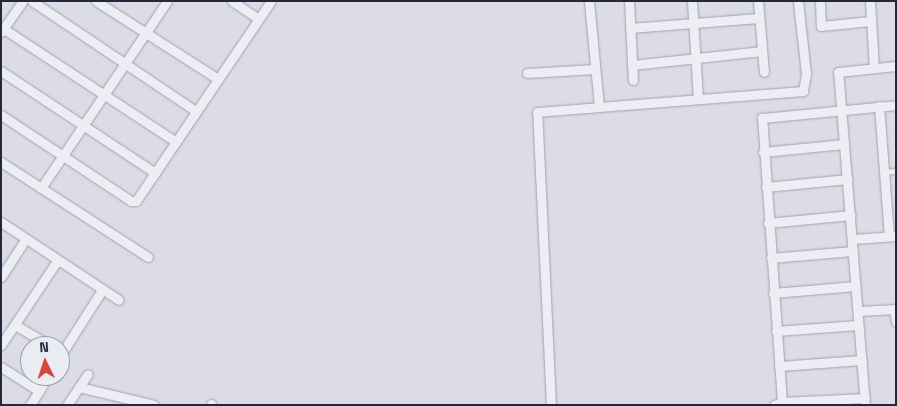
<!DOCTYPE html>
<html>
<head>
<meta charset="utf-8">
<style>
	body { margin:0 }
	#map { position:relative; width:897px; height:406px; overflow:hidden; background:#dbdce6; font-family:"Space Grotesk",sans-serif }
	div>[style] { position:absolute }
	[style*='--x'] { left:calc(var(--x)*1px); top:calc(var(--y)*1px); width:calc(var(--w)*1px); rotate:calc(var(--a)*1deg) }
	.roads { filter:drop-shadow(0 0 1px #a1a2b0) drop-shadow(0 0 1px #a1a2b0) }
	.lane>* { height:4.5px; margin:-2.25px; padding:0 2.25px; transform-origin:2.25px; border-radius:2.25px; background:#edeef4 }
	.street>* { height:9px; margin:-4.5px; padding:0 4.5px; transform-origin:4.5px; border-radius:4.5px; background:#edeef4 }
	span { translate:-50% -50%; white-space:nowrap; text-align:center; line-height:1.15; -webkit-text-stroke:4px #eaecf4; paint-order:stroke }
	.frame { position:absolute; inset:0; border:2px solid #25273c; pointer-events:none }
	.north { position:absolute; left:20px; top:336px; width:50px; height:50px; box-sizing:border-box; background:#eaecf4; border:1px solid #9b9daa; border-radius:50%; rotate:356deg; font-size:14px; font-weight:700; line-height:20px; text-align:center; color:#25273c }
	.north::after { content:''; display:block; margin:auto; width:18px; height:22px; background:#d0493b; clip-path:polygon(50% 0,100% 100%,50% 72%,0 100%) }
</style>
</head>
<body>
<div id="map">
	<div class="roads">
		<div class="lane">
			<i style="--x:884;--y:172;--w:12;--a:-5"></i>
		</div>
		<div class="street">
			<i style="--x:32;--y:1;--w:197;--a:33.9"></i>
			<i style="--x:96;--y:1;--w:145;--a:32.6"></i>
			<i style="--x:232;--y:1;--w:32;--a:34"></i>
			<i style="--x:589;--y:1;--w:106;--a:84.6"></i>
			<i style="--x:599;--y:107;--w:205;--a:-4.5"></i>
			<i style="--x:803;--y:91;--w:17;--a:-80"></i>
			<i style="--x:806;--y:74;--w:73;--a:-96.3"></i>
			<i style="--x:629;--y:1;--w:79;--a:87.1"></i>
			<i style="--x:692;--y:1;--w:97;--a:86.5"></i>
			<i style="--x:758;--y:1;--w:71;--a:85.2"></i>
			<i style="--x:820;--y:1;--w:25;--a:88"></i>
			<i style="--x:821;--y:26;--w:50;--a:-5.7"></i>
			<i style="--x:870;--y:1;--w:67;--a:86.6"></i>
			<i style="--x:630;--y:28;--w:129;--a:-4.4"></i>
			<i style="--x:4;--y:29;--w:206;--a:33.3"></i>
			<i style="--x:1;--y:32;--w:38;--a:-55"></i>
			<i style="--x:632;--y:65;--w:131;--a:-6.1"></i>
			<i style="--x:1;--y:71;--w:185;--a:33.5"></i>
			<i style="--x:527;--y:73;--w:68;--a:-3.4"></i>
			<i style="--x:879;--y:106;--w:130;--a:85.6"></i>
			<i style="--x:1;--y:115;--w:156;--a:33.5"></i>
			<i style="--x:131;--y:201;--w:5;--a:0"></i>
			<i style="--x:136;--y:201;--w:241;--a:-56"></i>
			<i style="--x:763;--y:152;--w:81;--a:-5.6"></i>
			<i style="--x:1;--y:162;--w:175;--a:32.9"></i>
			<i style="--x:766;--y:187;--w:82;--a:-5.6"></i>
			<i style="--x:41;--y:188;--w:225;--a:-56"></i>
			<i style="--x:1;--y:222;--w:141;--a:33.5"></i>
			<i style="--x:768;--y:223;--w:83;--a:-5.5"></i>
			<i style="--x:853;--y:239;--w:43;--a:-4"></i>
			<i style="--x:771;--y:258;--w:82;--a:-4.9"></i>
			<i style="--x:1;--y:277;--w:44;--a:-57"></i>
			<i style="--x:773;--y:293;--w:83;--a:-4.8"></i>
			<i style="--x:894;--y:309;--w:13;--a:81"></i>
			<i style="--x:859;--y:311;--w:37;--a:-3"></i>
			<i style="--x:15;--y:325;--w:42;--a:30.3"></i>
			<i style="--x:776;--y:331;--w:82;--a:-4.2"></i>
			<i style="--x:1;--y:345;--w:101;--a:-56.3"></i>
			<i style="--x:60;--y:356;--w:78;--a:-57.5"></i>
			<i style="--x:779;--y:366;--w:83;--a:-4.1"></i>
			<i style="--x:1;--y:367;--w:45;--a:32.3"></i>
			<i style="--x:39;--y:391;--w:17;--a:123"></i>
			<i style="--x:79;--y:387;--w:77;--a:13.5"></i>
			<i style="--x:39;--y:391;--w:17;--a:-59"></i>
			<i style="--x:782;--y:402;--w:83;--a:-2.8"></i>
			<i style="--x:67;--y:405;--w:37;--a:-56"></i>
			<i style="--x:211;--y:405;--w:1;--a:-90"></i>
			<i style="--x:551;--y:405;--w:293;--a:-92.7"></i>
			<i style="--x:537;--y:112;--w:62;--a:-4.6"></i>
			<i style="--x:774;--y:405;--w:9;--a:-21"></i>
			<i style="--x:782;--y:402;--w:285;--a:-94"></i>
			<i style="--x:762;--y:118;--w:135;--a:-5.5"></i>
			<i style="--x:865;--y:405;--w:334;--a:-94.6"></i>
			<i style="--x:838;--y:72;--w:58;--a:-5.9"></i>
		</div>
	</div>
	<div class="frame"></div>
	<div class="north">N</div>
</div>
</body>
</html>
